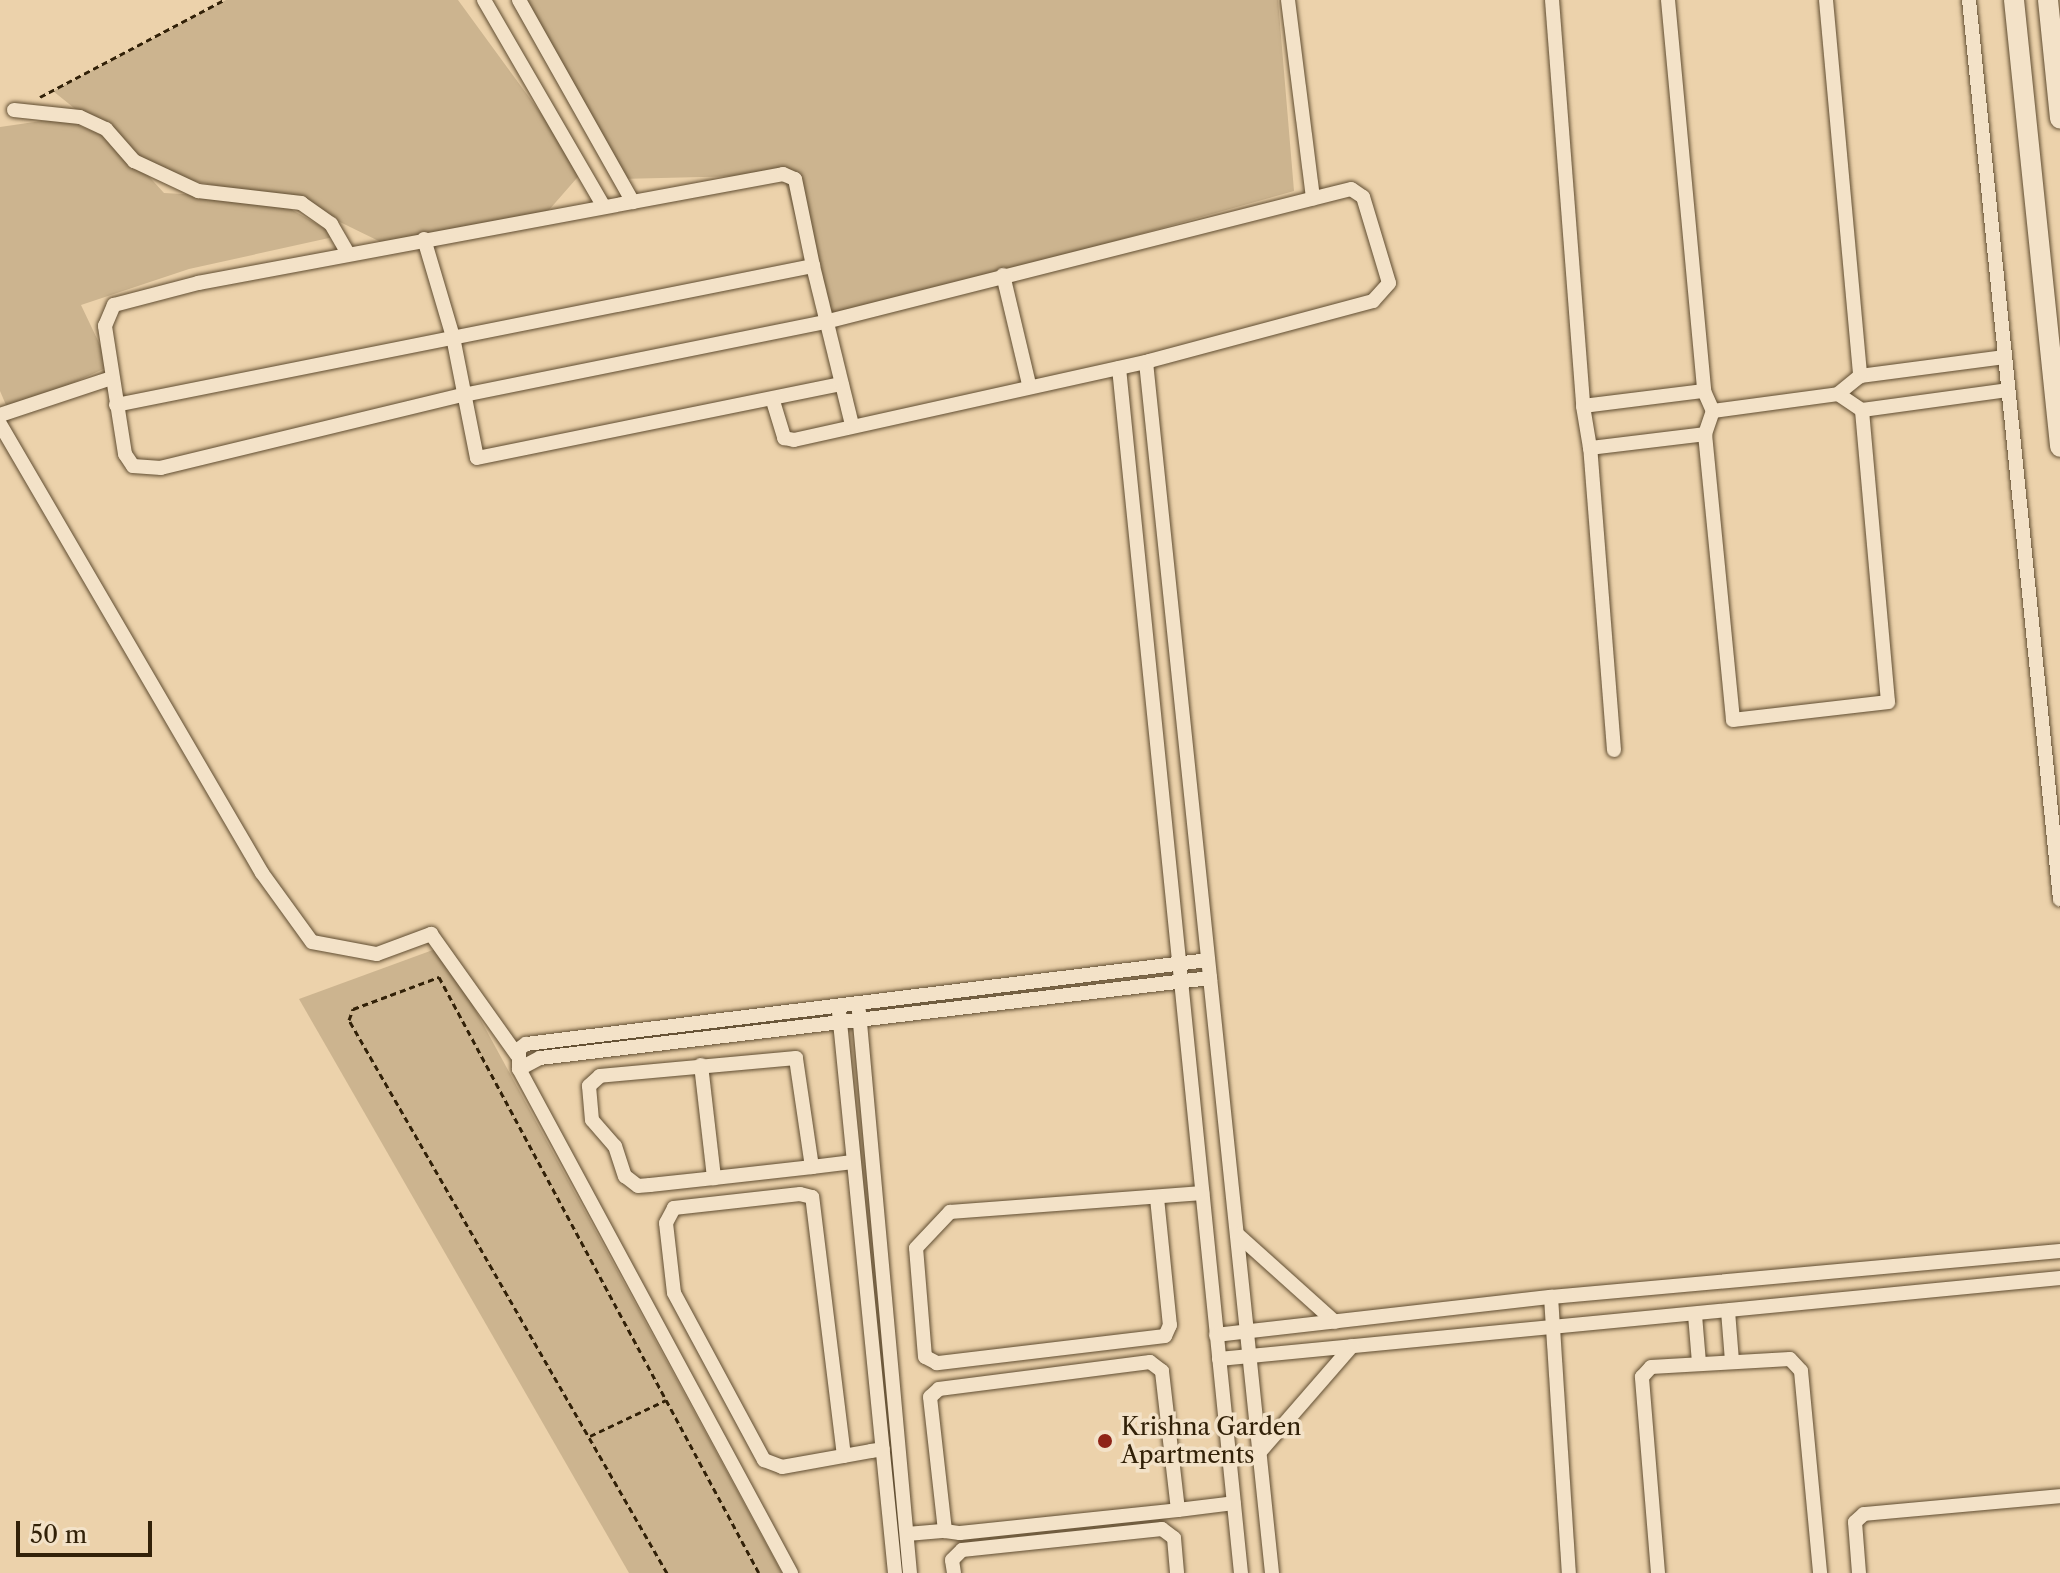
<!DOCTYPE html>
<html>
<head>
<meta charset="utf-8">
<style>
	body { margin:0 }
	#map { position:relative; width:2060px; height:1573px; overflow:hidden; background:#ecd2ab; font-family:"Libre Caslon Text",serif }
	div>[style] { position:absolute }
	[style*='--x'] { left:calc(var(--x)*1px); top:calc(var(--y)*1px); width:calc(var(--w)*1px); rotate:calc(var(--a)*1deg) }
	.green>* { inset:0; background:#ccb48f }
	.path>* { height:3px; margin-top:-1.5px; transform-origin:0; background:repeating-linear-gradient(90deg,#322108 0 6px,transparent 0 10px) }
	.roads { filter:drop-shadow(0 0 2px #604d31) drop-shadow(0 0 2px #604d31) }
	.street>* { height:14px; margin:-7px; padding:0 7px; transform-origin:7px; border-radius:7px; background:#f3e2c8 }
	.secondary>* { height:20px; margin:-10px; padding:0 10px; transform-origin:10px; border-radius:10px; background:#f3e2c8 }
	.dots>* { width:22px; height:22px; translate:-50% -50%; box-sizing:border-box; border:4px solid #f3e2c8; border-radius:50% }
	span { translate:-50% -50%; white-space:nowrap; text-align:center; line-height:1.15; -webkit-text-stroke:7px #f3e2c8; paint-order:stroke }
	.poi-label { font-size:24px; color:#322108 }
	.left { translate:0 -50%; text-align:left }
	.scale { position:absolute; left:16px; top:1521px; width:136px; height:36px; box-sizing:border-box; border:4px solid #322108; border-top:0; padding-left:10px; font-size:24px; line-height:28px; white-space:nowrap; color:#322108; -webkit-text-stroke:6px #f3e2c8; paint-order:stroke }
</style>
</head>
<body>
<div id="map">
	<div class="green">
		<i style="clip-path:polygon(226px 0,458px 0,583px 171px,542px 218px,389px 246px,301px 203px,158px 174px,123px 148px,164px 193px,273px 199px,338px 236px,189px 269px,81px 305px,110px 366px,9px 412px,0 391px,0 127px,62px 118px,115px 141px,53px 91px)"></i>
		<i style="clip-path:polygon(519px 0,1278px 0,1294px 191px,825px 322px,783px 175px,620px 179px)"></i>
		<i style="clip-path:polygon(441px 947px,782px 1573px,629px 1573px,299px 999px)"></i>
	</div>
	<div class="path">
		<i style="--x:40;--y:97;--w:208;--a:-27.8"></i>
		<i style="--x:590;--y:1436;--w:84;--a:-25.3"></i>
		<i style="--x:667;--y:1573;--w:638;--a:-119.9"></i>
		<i style="--x:349;--y:1020;--w:12;--a:-70"></i>
		<i style="--x:353;--y:1009;--w:92;--a:-20.4"></i>
		<i style="--x:439;--y:977;--w:676;--a:61.77"></i>
	</div>
	<div class="roads">
		<div class="street">
			<i style="--x:484;--y:0;--w:239;--a:59.9"></i>
			<i style="--x:519;--y:0;--w:232;--a:60.6"></i>
			<i style="--x:1288;--y:0;--w:200;--a:82.8"></i>
			<i style="--x:1552;--y:0;--w:407;--a:85.6"></i>
			<i style="--x:1583;--y:406;--w:122;--a:-7.1"></i>
			<i style="--x:1668;--y:0;--w:393;--a:84.7"></i>
			<i style="--x:1704;--y:391;--w:22;--a:66"></i>
			<i style="--x:1826;--y:0;--w:378;--a:84.8"></i>
			<i style="--x:1860;--y:376;--w:146;--a:-7.5"></i>
			<i style="--x:1969;--y:0;--w:904;--a:84.22"></i>
			<i style="--x:14;--y:110;--w:66;--a:6.1"></i>
			<i style="--x:80;--y:117;--w:29;--a:25"></i>
			<i style="--x:106;--y:129;--w:43;--a:48.8"></i>
			<i style="--x:134;--y:161;--w:71;--a:25.1"></i>
			<i style="--x:198;--y:191;--w:104;--a:6.6"></i>
			<i style="--x:301;--y:203;--w:37;--a:35"></i>
			<i style="--x:331;--y:224;--w:34;--a:60"></i>
			<i style="--x:424;--y:239;--w:102;--a:73.5"></i>
			<i style="--x:453;--y:337;--w:123;--a:78.8"></i>
			<i style="--x:477;--y:458;--w:372;--a:-11.5"></i>
			<i style="--x:1003;--y:275;--w:112;--a:76.6"></i>
			<i style="--x:1146;--y:362;--w:1218;--a:84.06"></i>
			<i style="--x:1119;--y:368;--w:1211;--a:84.22"></i>
			<i style="--x:1860;--y:376;--w:28;--a:141"></i>
			<i style="--x:1838;--y:394;--w:29;--a:34"></i>
			<i style="--x:773;--y:401;--w:39;--a:73"></i>
			<i style="--x:784;--y:438;--w:10;--a:11"></i>
			<i style="--x:794;--y:440;--w:364;--a:-12.5"></i>
			<i style="--x:1149;--y:361;--w:232;--a:-15"></i>
			<i style="--x:1373;--y:301;--w:24;--a:-48"></i>
			<i style="--x:1389;--y:283;--w:90;--a:-106.8"></i>
			<i style="--x:1363;--y:197;--w:14;--a:-146"></i>
			<i style="--x:1351;--y:189;--w:543;--a:165.81"></i>
			<i style="--x:825;--y:322;--w:370;--a:168.6"></i>
			<i style="--x:462;--y:395;--w:310;--a:166.4"></i>
			<i style="--x:161;--y:468;--w:28;--a:-176"></i>
			<i style="--x:133;--y:466;--w:14;--a:-124"></i>
			<i style="--x:125;--y:454;--w:130;--a:-98.9"></i>
			<i style="--x:105;--y:326;--w:23;--a:-67"></i>
			<i style="--x:114;--y:305;--w:87;--a:-14.7"></i>
			<i style="--x:198;--y:283;--w:595;--a:-10.55"></i>
			<i style="--x:783;--y:174;--w:13;--a:23"></i>
			<i style="--x:795;--y:179;--w:89;--a:78.3"></i>
			<i style="--x:116;--y:405;--w:711;--a:-11.28"></i>
			<i style="--x:813;--y:266;--w:164;--a:76.2"></i>
			<i style="--x:1583;--y:406;--w:43;--a:80.5"></i>
			<i style="--x:0;--y:415;--w:118;--a:-18.3"></i>
			<i style="--x:0;--y:424;--w:520;--a:59.74"></i>
			<i style="--x:262;--y:873;--w:85;--a:54.1"></i>
			<i style="--x:312;--y:942;--w:66;--a:10.5"></i>
			<i style="--x:377;--y:954;--w:58;--a:-20.3"></i>
			<i style="--x:431;--y:934;--w:148;--a:54.6"></i>
			<i style="--x:1705;--y:434;--w:24;--a:-71"></i>
			<i style="--x:1713;--y:411;--w:126;--a:-7.7"></i>
			<i style="--x:1614;--y:750;--w:303;--a:-94.5"></i>
			<i style="--x:1590;--y:448;--w:116;--a:-6.9"></i>
			<i style="--x:1705;--y:434;--w:287;--a:84.4"></i>
			<i style="--x:1733;--y:720;--w:156;--a:-6.6"></i>
			<i style="--x:1888;--y:702;--w:293;--a:-95.1"></i>
			<i style="--x:1862;--y:410;--w:147;--a:-7.8"></i>
			<i style="--x:839;--y:1012;--w:564;--a:84.3"></i>
			<i style="--x:859;--y:1012;--w:563;--a:84.81"></i>
			<i style="--x:701;--y:1065;--w:114;--a:83.4"></i>
			<i style="--x:519;--y:1069;--w:24;--a:-28"></i>
			<i style="--x:540;--y:1058;--w:675;--a:-6.81"></i>
			<i style="--x:812;--y:1167;--w:110;--a:-98.4"></i>
			<i style="--x:796;--y:1058;--w:197;--a:174.8"></i>
			<i style="--x:600;--y:1076;--w:15;--a:138"></i>
			<i style="--x:589;--y:1086;--w:34;--a:85"></i>
			<i style="--x:592;--y:1120;--w:35;--a:49"></i>
			<i style="--x:615;--y:1146;--w:32;--a:72"></i>
			<i style="--x:625;--y:1176;--w:16;--a:38"></i>
			<i style="--x:638;--y:1186;--w:12;--a:-5"></i>
			<i style="--x:650;--y:1185;--w:64;--a:-6.2"></i>
			<i style="--x:714;--y:1178;--w:99;--a:-6.4"></i>
			<i style="--x:812;--y:1167;--w:41;--a:-7"></i>
			<i style="--x:1157;--y:1198;--w:128;--a:84.2"></i>
			<i style="--x:1170;--y:1325;--w:12;--a:114"></i>
			<i style="--x:1165;--y:1336;--w:230;--a:173.2"></i>
			<i style="--x:937;--y:1363;--w:13;--a:-153"></i>
			<i style="--x:925;--y:1357;--w:109;--a:-94.7"></i>
			<i style="--x:916;--y:1248;--w:50;--a:-46.6"></i>
			<i style="--x:950;--y:1212;--w:253;--a:-4.3"></i>
			<i style="--x:1238;--y:1235;--w:130;--a:41.9"></i>
			<i style="--x:1551;--y:1297;--w:277;--a:86.3"></i>
			<i style="--x:1728;--y:1311;--w:50;--a:85.4"></i>
			<i style="--x:1695;--y:1315;--w:48;--a:85.2"></i>
			<i style="--x:1216;--y:1335;--w:337;--a:-6.5"></i>
			<i style="--x:1551;--y:1297;--w:511;--a:-5.16"></i>
			<i style="--x:1219;--y:1359;--w:845;--a:-5.5"></i>
			<i style="--x:1258;--y:1454;--w:143;--a:-49"></i>
			<i style="--x:844;--y:1456;--w:261;--a:-97"></i>
			<i style="--x:812;--y:1197;--w:12;--a:-166"></i>
			<i style="--x:800;--y:1194;--w:127;--a:173.7"></i>
			<i style="--x:674;--y:1208;--w:17;--a:118"></i>
			<i style="--x:666;--y:1223;--w:70;--a:83.5"></i>
			<i style="--x:674;--y:1293;--w:190;--a:61.7"></i>
			<i style="--x:764;--y:1460;--w:19;--a:21"></i>
			<i style="--x:782;--y:1467;--w:90;--a:-10.2"></i>
			<i style="--x:871;--y:1451;--w:12;--a:-9"></i>
			<i style="--x:1178;--y:1510;--w:140;--a:-96.6"></i>
			<i style="--x:1162;--y:1371;--w:15;--a:-143"></i>
			<i style="--x:1150;--y:1362;--w:213;--a:172.7"></i>
			<i style="--x:939;--y:1389;--w:12;--a:138"></i>
			<i style="--x:930;--y:1397;--w:135;--a:83.6"></i>
			<i style="--x:945;--y:1531;--w:15;--a:8"></i>
			<i style="--x:960;--y:1533;--w:219;--a:-6"></i>
			<i style="--x:1178;--y:1510;--w:56;--a:-7.1"></i>
			<i style="--x:907;--y:1534;--w:38;--a:-5"></i>
			<i style="--x:791;--y:1573;--w:573;--a:-118.35"></i>
			<i style="--x:519;--y:1069;--w:20;--a:-90"></i>
			<i style="--x:519;--y:1049;--w:9;--a:-36"></i>
			<i style="--x:526;--y:1044;--w:687;--a:-7.02"></i>
			<i style="--x:954;--y:1573;--w:13;--a:-99"></i>
			<i style="--x:952;--y:1560;--w:14;--a:-45"></i>
			<i style="--x:962;--y:1550;--w:201;--a:-6"></i>
			<i style="--x:1162;--y:1529;--w:15;--a:37"></i>
			<i style="--x:1174;--y:1538;--w:35;--a:85"></i>
			<i style="--x:1658;--y:1573;--w:197;--a:-94.7"></i>
			<i style="--x:1642;--y:1377;--w:13;--a:-48"></i>
			<i style="--x:1651;--y:1367;--w:139;--a:-3.3"></i>
			<i style="--x:1790;--y:1359;--w:16;--a:47"></i>
			<i style="--x:1801;--y:1371;--w:203;--a:84.6"></i>
			<i style="--x:1859;--y:1573;--w:51;--a:-94.5"></i>
			<i style="--x:1855;--y:1522;--w:12;--a:-42"></i>
			<i style="--x:1864;--y:1514;--w:197;--a:-5.2"></i>
		</div>
		<div class="secondary">
			<i style="--x:2014;--y:0;--w:449;--a:84.1"></i>
			<i style="--x:2048;--y:0;--w:119;--a:84.2"></i>
		</div>
	</div>
	<div class="dots">
		<i style="left:1105px;top:1441px;background:#8f2418"></i>
	</div>
	<div class="poi-label">
		<span class="left" style="left:1121px;top:1441px">Krishna Garden<br>Apartments</span>
	</div>
	<div class="scale">50 m</div>
</div>
</body>
</html>
